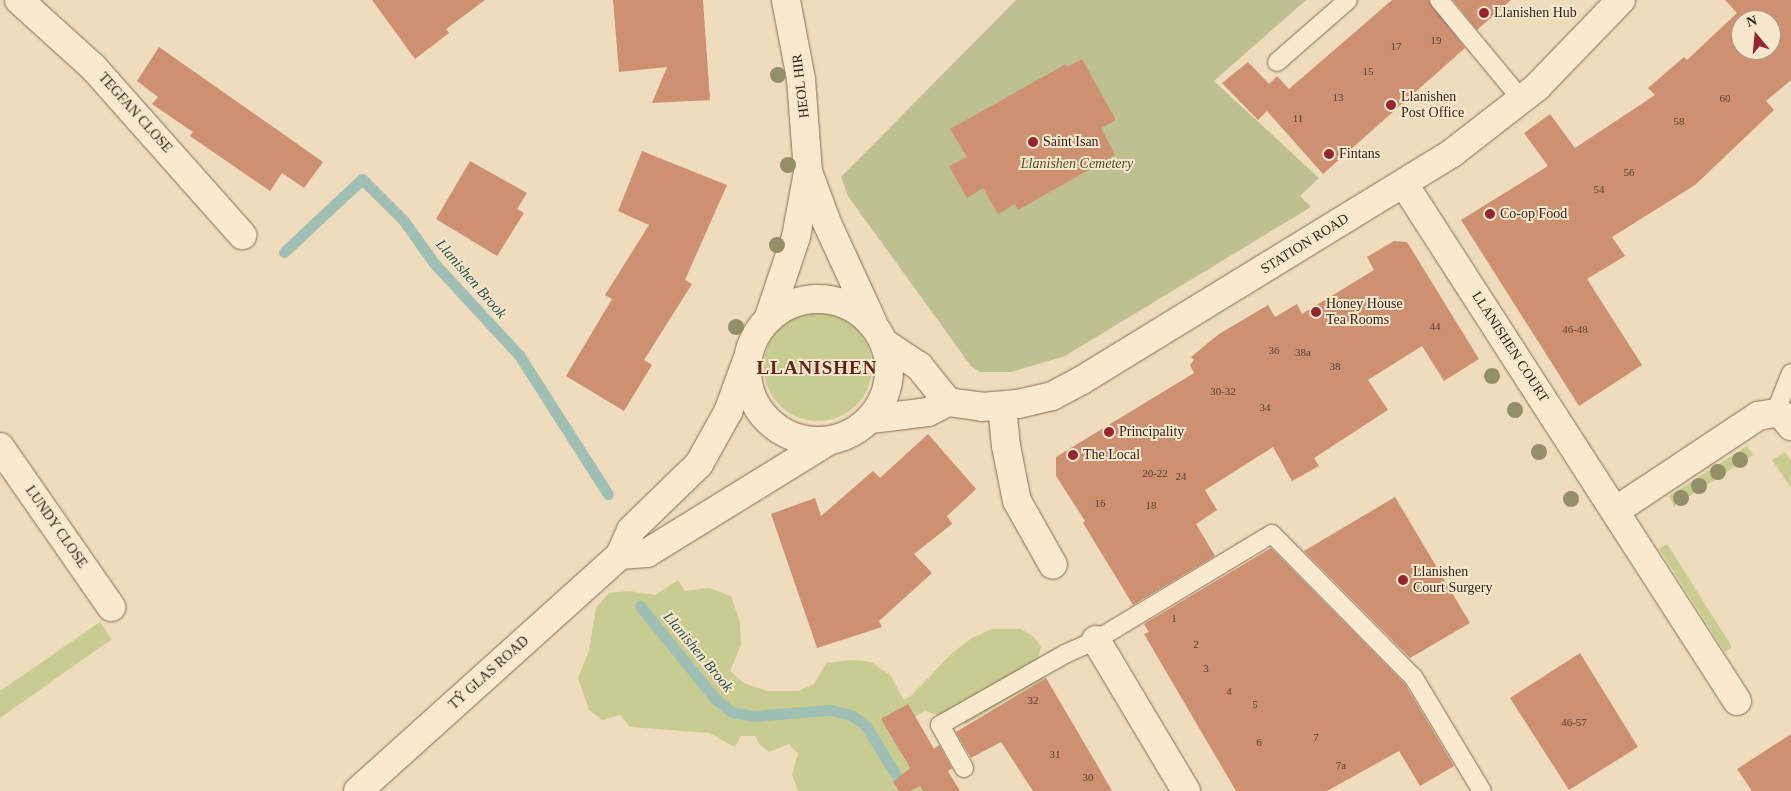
<!DOCTYPE html>
<html>
<head>
<meta charset="utf-8">
<style>
	body { margin:0 }
	#map { position:relative; width:1791px; height:791px; overflow:hidden; background:#eedcbc; font-family:Georgia,serif }
	div>[style] { position:absolute }
	[style*='--x'] { left:calc(var(--x)*1px); top:calc(var(--y)*1px); width:calc(var(--w)*1px); rotate:calc(var(--a)*1deg) }
	.green>* { inset:0; background:#c9cc91 }
	.round { border-radius:50% }
	.cemetery>* { inset:0; background:#bec091 }
	.stream>* { height:11px; margin:-5.5px; padding:0 5.5px; transform-origin:5.5px; border-radius:5.5px; background:#a0bfb4 }
	.building>* { inset:0; background:#cd9172 }
	.roads { filter:drop-shadow(0 0 1px #866c56) drop-shadow(0 0 1px #866c56) }
	.service>* { height:18px; margin:-9px; padding:0 9px; transform-origin:9px; border-radius:9px; background:#f9eacf }
	.minor>* { height:28px; margin:-14px; padding:0 14px; transform-origin:14px; border-radius:14px; background:#f9eacf }
	.tertiary>* { height:28px; margin:-14px; padding:0 14px; transform-origin:14px; border-radius:14px; background:#f9eacf }
	.secondary>* { height:28px; margin:-14px; padding:0 14px; transform-origin:14px; border-radius:14px; background:#f9eacf }
	.secondary>.ring { margin:-14px; padding:0; box-sizing:content-box; background:none; border:28px solid #f9eacf; border-radius:50% }
	.trees>* { width:16px; height:16px; margin:-8px; border-radius:50%; background:#939067 }
	.dots>* { width:14px; height:14px; translate:-50% -50%; box-sizing:border-box; border:2px solid #f5e6cc; border-radius:50% }
	span { translate:-50% -50%; white-space:nowrap; text-align:center; line-height:1.15; -webkit-text-stroke:4px #f5e6cc; paint-order:stroke }
	.number-label { font-size:11px; color:#5a4031 }
	.number-label span { -webkit-text-stroke-width:0 }
	.poi-label { font-size:14px; color:#34251b }
	.left { translate:0 -50%; text-align:left }
	.street-label { font-size:14px; color:#34251b }
	.park-label { font-size:14px; color:#495121; font-style:italic }
	.water-label { font-size:15px; color:#2a554f; font-style:italic }
	.district-label { font-size:19px; color:#62241a; font-weight:700; letter-spacing:1px }
	.north { position:absolute; left:1731px; top:10px; width:50px; height:50px; box-sizing:border-box; background:#f5e6cc; border:1px solid #a89985; border-radius:50%; rotate:343deg; font-size:14px; font-weight:700; line-height:20px; text-align:center; color:#34251b }
	.north::after { content:''; display:block; margin:auto; width:18px; height:22px; background:#95252e; clip-path:polygon(50% 0,100% 100%,50% 72%,0 100%) }
</style>
</head>
<body>
<div id="map">
	<div class="green">
		<i class="round" style="left:764px;top:313px;width:108px;height:108px"></i>
		<i style="clip-path:polygon(1747px 446px,1753px 455px,1674px 506px,1669px 496px)"></i>
		<i style="clip-path:polygon(1785px 452px,1791px 461px,1791px 488px,1772px 460px)"></i>
		<i style="clip-path:polygon(1667px 544px,1732px 647px,1725px 652px,1659px 549px)"></i>
		<i style="clip-path:polygon(678px 580px,685px 591px,709px 588px,731px 596px,740px 622px,741px 645px,730px 671px,744px 683px,768px 691px,799px 691px,814px 684px,826px 663px,853px 660px,871px 662px,890px 675px,904px 700px,912px 695px,952px 653px,972px 638px,992px 629px,1021px 629px,1034px 637px,1041px 647px,1039px 655px,1046px 678px,966px 724px,925px 711px,910px 719px,899px 750px,923px 791px,798px 791px,792px 775px,798px 754px,789px 744px,769px 752px,760px 745px,755px 736px,741px 736px,735px 747px,709px 733px,630px 727px,620px 715px,602px 720px,589px 710px,578px 678px,589px 651px,596px 608px,609px 593px,629px 591px,655px 595px)"></i>
		<i style="clip-path:polygon(100px 622px,112px 639px,0 718px,0 691px)"></i>
	</div>
	<div class="cemetery">
		<i style="clip-path:polygon(1016px 0,1306px 0,1214px 81px,1319px 178px,1300px 196px,1311px 207px,1065px 356px,1011px 372px,980px 372px,971px 366px,848px 196px,841px 177px)"></i>
	</div>
	<div class="stream">
		<i style="--x:284;--y:252;--w:107;--a:-43.1"></i>
		<i style="--x:362;--y:179;--w:59;--a:45"></i>
		<i style="--x:404;--y:221;--w:52;--a:54.5"></i>
		<i style="--x:434;--y:263;--w:125;--a:47.3"></i>
		<i style="--x:519;--y:355;--w:165;--a:57.4"></i>
		<i style="--x:640;--y:606;--w:121;--a:51"></i>
		<i style="--x:716;--y:700;--w:20;--a:37"></i>
		<i style="--x:732;--y:712;--w:21;--a:11"></i>
		<i style="--x:753;--y:716;--w:77;--a:-4.5"></i>
		<i style="--x:830;--y:710;--w:22;--a:13"></i>
		<i style="--x:851;--y:715;--w:19;--a:36"></i>
		<i style="--x:866;--y:726;--w:76;--a:58.4"></i>
	</div>
	<div class="building">
		<i style="clip-path:polygon(372px 0,485px 0,446px 29px,449px 33px,415px 59px)"></i>
		<i style="clip-path:polygon(613px 0,703px 0,710px 100px,652px 103px,667px 67px,619px 72px)"></i>
		<i style="clip-path:polygon(1392px 0,1429px 0,1465px 48px,1323px 174px,1267px 111px,1258px 120px,1222px 83px,1248px 62px,1269px 84px,1277px 76px,1289px 89px)"></i>
		<i style="clip-path:polygon(1453px 0,1511px 0,1477px 30px)"></i>
		<i style="clip-path:polygon(evenodd,1725px 0,1791px 0,1791px 80px,1766px 101px,1774px 110px,1695px 185px,1612px 237px,1625px 256px,1587px 279px,1642px 365px,1579px 406px,1461px 220px,1548px 166px,1524px 133px,1550px 114px,1575px 148px,1655px 95px,1648px 88px,1684px 57px,1687px 60px,1737px 13px,1725px 0,1741px 20px,1771px 20px,1771px 50px,1741px 50px,1741px 20px)"></i>
		<i style="clip-path:polygon(159px 47px,323px 162px,304px 188px,282px 173px,270px 191px,190px 136px,193px 132px,152px 104px,158px 97px,137px 81px)"></i>
		<i style="clip-path:polygon(1082px 59px,1116px 120px,1101px 128px,1115px 155px,1018px 210px,1015px 204px,998px 214px,983px 188px,967px 198px,949px 166px,967px 157px,950px 129px,1066px 64px,1067px 67px)"></i>
		<i style="clip-path:polygon(642px 151px,727px 185px,685px 280px,692px 284px,644px 360px,652px 365px,624px 411px,566px 376px,612px 299px,605px 295px,649px 225px,618px 211px)"></i>
		<i style="clip-path:polygon(470px 161px,527px 193px,517px 209px,524px 213px,497px 256px,436px 219px)"></i>
		<i style="clip-path:polygon(1394px 241px,1407px 242px,1479px 359px,1444px 381px,1422px 346px,1368px 380px,1388px 410px,1314px 458px,1319px 466px,1292px 481px,1273px 447px,1205px 490px,1217px 510px,1196px 524px,1215px 556px,1133px 605px,1083px 523px,1085px 521px,1056px 476px,1056px 457px,1194px 373px,1190px 365px,1194px 360px,1191px 357px,1219px 334px,1268px 305px,1275px 317px,1297px 304px,1302px 314px,1374px 270px,1367px 257px)"></i>
		<i style="clip-path:polygon(928px 434px,976px 489px,947px 516px,952px 524px,914px 554px,932px 573px,879px 621px,882px 627px,817px 648px,771px 514px,815px 498px,821px 516px,873px 471px,880px 478px)"></i>
		<i style="clip-path:polygon(1395px 497px,1470px 623px,1410px 658px,1304px 551px)"></i>
		<i style="clip-path:polygon(1271px 548px,1405px 684px,1454px 766px,1420px 786px,1399px 751px,1327px 791px,1236px 791px,1144px 634px,1149px 632px,1144px 624px)"></i>
		<i style="clip-path:polygon(1580px 653px,1638px 747px,1569px 790px,1510px 698px)"></i>
		<i style="clip-path:polygon(1046px 678px,1096px 763px,1112px 791px,1033px 791px,1001px 742px,971px 758px,956px 732px)"></i>
		<i style="clip-path:polygon(908px 704px,934px 749px,939px 745px,952px 768px,948px 771px,960px 791px,923px 791px,920px 786px,910px 791px,899px 791px,893px 782px,910px 768px,881px 719px)"></i>
		<i style="clip-path:polygon(1791px 734px,1791px 791px,1752px 791px,1737px 769px)"></i>
	</div>
	<div class="roads">
		<div class="service">
			<i style="--x:1439;--y:0;--w:130;--a:50.3"></i>
			<i style="--x:1277;--y:62;--w:94;--a:-41.1"></i>
			<i style="--x:1775;--y:413;--w:43;--a:-68.2"></i>
			<i style="--x:964;--y:768;--w:49;--a:-119.2"></i>
			<i style="--x:940;--y:725;--w:144;--a:-29.6"></i>
			<i style="--x:1065;--y:654;--w:34;--a:-24"></i>
			<i style="--x:1096;--y:640;--w:205;--a:-31.1"></i>
			<i style="--x:1272;--y:534;--w:202;--a:45.4"></i>
			<i style="--x:1414;--y:678;--w:132;--a:59"></i>
		</div>
		<div class="minor">
			<i style="--x:19;--y:0;--w:100;--a:42.2"></i>
			<i style="--x:93;--y:67;--w:225;--a:48.4"></i>
			<i style="--x:1404;--y:184;--w:615;--a:57.21"></i>
			<i style="--x:1002;--y:406;--w:40;--a:84.3"></i>
			<i style="--x:1006;--y:446;--w:56;--a:78.7"></i>
			<i style="--x:1017;--y:501;--w:73;--a:60.6"></i>
			<i style="--x:0;--y:447;--w:195;--a:55.2"></i>
			<i style="--x:1615;--y:511;--w:172;--a:-33.6"></i>
			<i style="--x:1758;--y:416;--w:17;--a:-10"></i>
			<i style="--x:1775;--y:413;--w:9;--a:21"></i>
			<i style="--x:1783;--y:416;--w:13;--a:51"></i>
			<i style="--x:1096;--y:640;--w:176;--a:59.2"></i>
		</div>
		<div class="tertiary">
			<i style="--x:809;--y:174;--w:52;--a:69.8"></i>
			<i style="--x:827;--y:223;--w:110;--a:65.3"></i>
			<i style="--x:769;--y:317;--w:84;--a:-71.4"></i>
			<i style="--x:796;--y:237;--w:66;--a:-79.5"></i>
			<i style="--x:808;--y:172;--w:93;--a:-94.3"></i>
			<i style="--x:801;--y:79;--w:80;--a:-100.8"></i>
		</div>
		<div class="secondary">
			<i class="ring" style="left:747px;top:299px;width:114px;height:114px"></i>
			<i style="--x:886;--y:344;--w:40;--a:34"></i>
			<i style="--x:919;--y:366;--w:46;--a:51.1"></i>
			<i style="--x:871;--y:419;--w:57;--a:-7"></i>
			<i style="--x:928;--y:412;--w:22;--a:-27"></i>
			<i style="--x:948;--y:402;--w:34;--a:8"></i>
			<i style="--x:982;--y:407;--w:36;--a:-5"></i>
			<i style="--x:1018;--y:404;--w:35;--a:-13"></i>
			<i style="--x:1052;--y:396;--w:34;--a:-28"></i>
			<i style="--x:1082;--y:380;--w:434;--a:-31.5"></i>
			<i style="--x:1452;--y:153;--w:108;--a:-37.8"></i>
			<i style="--x:1537;--y:87;--w:121;--a:-46"></i>
			<i style="--x:620;--y:555;--w:27;--a:-4"></i>
			<i style="--x:647;--y:553;--w:213;--a:-31.7"></i>
			<i style="--x:358;--y:791;--w:353;--a:-42"></i>
			<i style="--x:620;--y:555;--w:27;--a:-66"></i>
			<i style="--x:631;--y:530;--w:95;--a:-44.1"></i>
			<i style="--x:699;--y:464;--w:60;--a:-60.9"></i>
			<i style="--x:728;--y:412;--w:55;--a:-69.9"></i>
		</div>
	</div>
	<div class="trees">
		<i style="left:778px;top:75px"></i>
		<i style="left:788px;top:165px"></i>
		<i style="left:777px;top:245px"></i>
		<i style="left:736px;top:327px"></i>
		<i style="left:1492px;top:376px"></i>
		<i style="left:1515px;top:410px"></i>
		<i style="left:1539px;top:452px"></i>
		<i style="left:1740px;top:460px"></i>
		<i style="left:1718px;top:472px"></i>
		<i style="left:1699px;top:486px"></i>
		<i style="left:1681px;top:498px"></i>
		<i style="left:1571px;top:499px"></i>
	</div>
	<div class="dots">
		<i style="left:1484px;top:13px;background:#95252e"></i>
		<i style="left:1391px;top:105px;background:#95252e"></i>
		<i style="left:1033px;top:142px;background:#95252e"></i>
		<i style="left:1329px;top:154px;background:#95252e"></i>
		<i style="left:1490px;top:214px;background:#95252e"></i>
		<i style="left:1316px;top:312px;background:#95252e"></i>
		<i style="left:1109px;top:432px;background:#95252e"></i>
		<i style="left:1073px;top:455px;background:#95252e"></i>
		<i style="left:1403px;top:580px;background:#95252e"></i>
	</div>
	<div class="number-label">
		<span style="left:1436px;top:40px">19</span>
		<span style="left:1396px;top:46px">17</span>
		<span style="left:1368px;top:71px">15</span>
		<span style="left:1338px;top:97px">13</span>
		<span style="left:1725px;top:98px">60</span>
		<span style="left:1298px;top:118px">11</span>
		<span style="left:1679px;top:121px">58</span>
		<span style="left:1629px;top:172px">56</span>
		<span style="left:1599px;top:189px">54</span>
		<span style="left:1435px;top:326px">44</span>
		<span style="left:1575px;top:329px">46-48</span>
		<span style="left:1274px;top:350px">36</span>
		<span style="left:1303px;top:352px">38a</span>
		<span style="left:1335px;top:366px">38</span>
		<span style="left:1223px;top:391px">30-32</span>
		<span style="left:1265px;top:407px">34</span>
		<span style="left:1155px;top:473px">20-22</span>
		<span style="left:1181px;top:476px">24</span>
		<span style="left:1100px;top:503px">16</span>
		<span style="left:1151px;top:505px">18</span>
		<span style="left:1174px;top:618px">1</span>
		<span style="left:1196px;top:644px">2</span>
		<span style="left:1206px;top:668px">3</span>
		<span style="left:1229px;top:691px">4</span>
		<span style="left:1033px;top:700px">32</span>
		<span style="left:1255px;top:704px">5</span>
		<span style="left:1574px;top:722px">46-57</span>
		<span style="left:1316px;top:737px">7</span>
		<span style="left:1259px;top:742px">6</span>
		<span style="left:1055px;top:754px">31</span>
		<span style="left:1341px;top:765px">7a</span>
		<span style="left:1088px;top:777px">30</span>
	</div>
	<div class="poi-label">
		<span class="left" style="left:1494px;top:13px">Llanishen Hub</span>
		<span class="left" style="left:1401px;top:105px">Llanishen<br>Post Office</span>
		<span class="left" style="left:1043px;top:142px">Saint Isan</span>
		<span class="left" style="left:1339px;top:154px">Fintans</span>
		<span class="left" style="left:1500px;top:214px">Co-op Food</span>
		<span class="left" style="left:1326px;top:312px">Honey House<br>Tea Rooms</span>
		<span class="left" style="left:1119px;top:432px">Principality</span>
		<span class="left" style="left:1083px;top:455px">The Local</span>
		<span class="left" style="left:1413px;top:580px">Llanishen<br>Court Surgery</span>
	</div>
	<div class="street-label">
		<span style="left:801px;top:86px;rotate:-97deg">HEOL HIR</span>
		<span style="left:135px;top:113px;rotate:48deg">TEGFAN CLOSE</span>
		<span style="left:1305px;top:244px;rotate:-32deg">STATION ROAD</span>
		<span style="left:1510px;top:347px;rotate:57deg">LLANISHEN COURT</span>
		<span style="left:56px;top:527px;rotate:55deg">LUNDY CLOSE</span>
		<span style="left:489px;top:673px;rotate:-42deg">TŶ GLAS ROAD</span>
	</div>
	<div class="park-label">
		<span style="left:1077px;top:164px">Llanishen Cemetery</span>
	</div>
	<div class="water-label">
		<span style="left:471px;top:279px;rotate:49deg">Llanishen Brook</span>
		<span style="left:698px;top:652px;rotate:50deg">Llanishen Brook</span>
	</div>
	<div class="district-label">
		<span style="left:817px;top:368px">LLANISHEN</span>
	</div>
	<div class="north">N</div>
</div>
</body>
</html>
